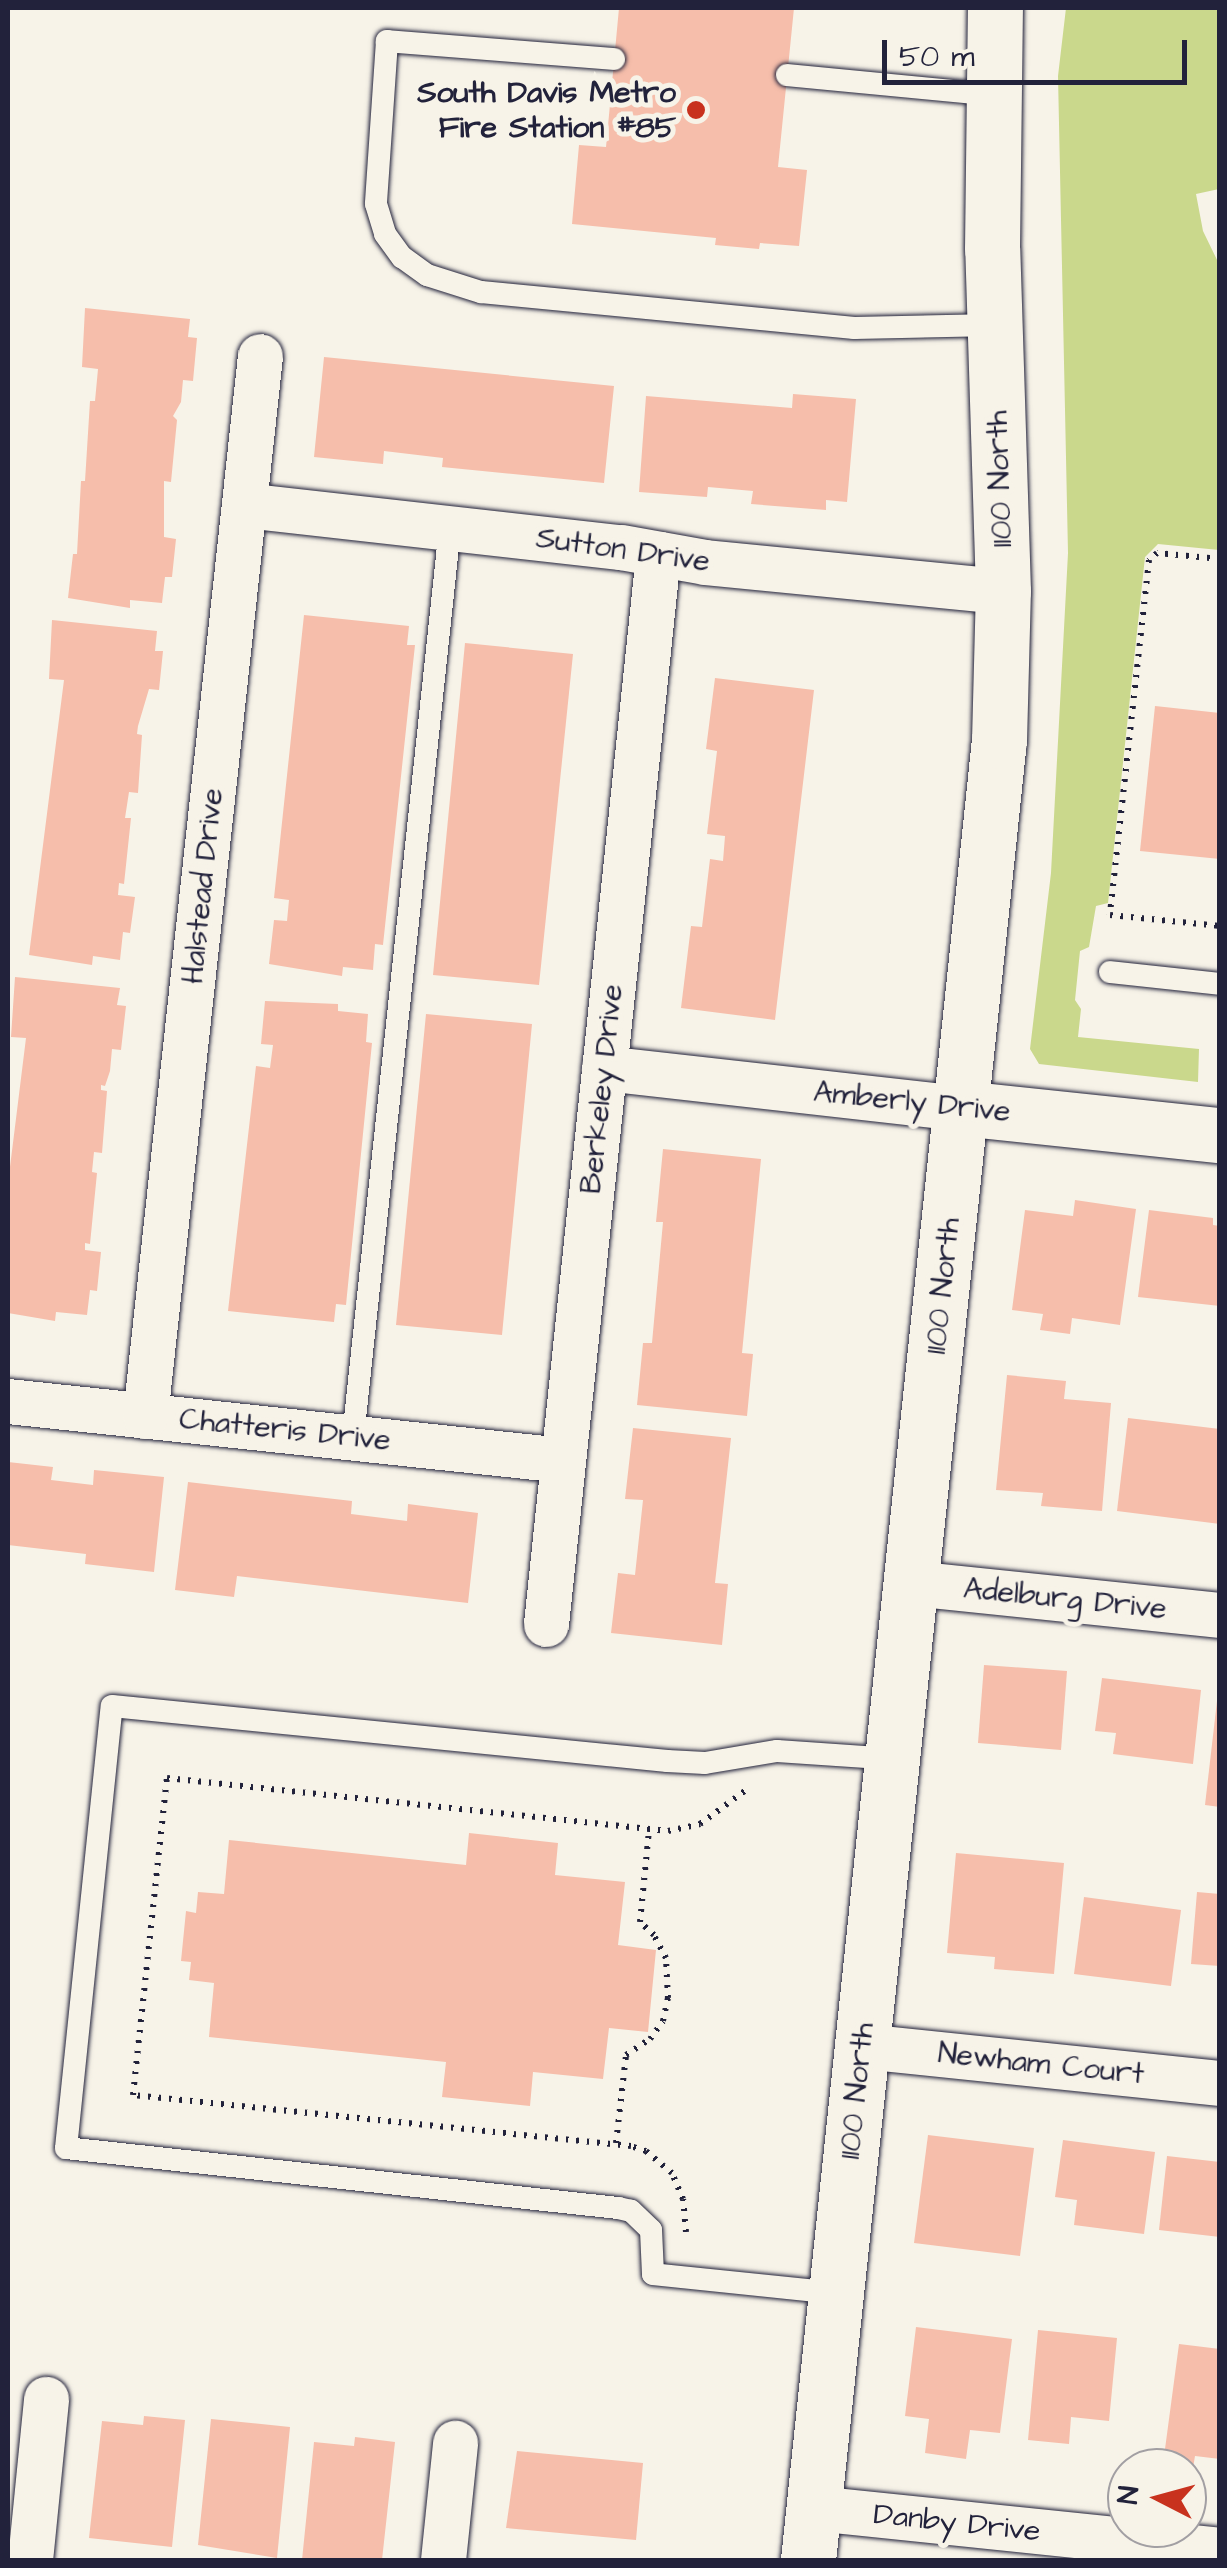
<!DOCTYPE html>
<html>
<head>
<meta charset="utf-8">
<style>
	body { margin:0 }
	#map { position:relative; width:1227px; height:2568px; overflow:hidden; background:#f7f3e8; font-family:"Architects Daughter",sans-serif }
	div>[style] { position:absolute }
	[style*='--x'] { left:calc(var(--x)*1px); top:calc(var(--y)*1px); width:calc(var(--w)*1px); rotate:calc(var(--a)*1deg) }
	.green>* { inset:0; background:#cad88c }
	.building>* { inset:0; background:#f6beab }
	.path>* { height:6px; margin-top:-3px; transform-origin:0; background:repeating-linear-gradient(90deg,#22223b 0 2.5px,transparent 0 10.5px) }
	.roads { filter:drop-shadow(0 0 2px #22223b) drop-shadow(0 0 2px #22223b) }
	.lane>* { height:22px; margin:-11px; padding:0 11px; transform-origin:11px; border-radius:11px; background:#f7f3e8 }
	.street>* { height:45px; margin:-22.5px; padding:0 22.5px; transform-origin:22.5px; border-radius:22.5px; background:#f7f3e8 }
	.secondary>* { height:55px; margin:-27.5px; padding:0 27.5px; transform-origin:27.5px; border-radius:27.5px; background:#f7f3e8 }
	.dots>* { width:28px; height:28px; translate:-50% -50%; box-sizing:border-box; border:5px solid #f7f3e8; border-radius:50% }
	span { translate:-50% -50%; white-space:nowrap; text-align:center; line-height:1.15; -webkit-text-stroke:10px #f7f3e8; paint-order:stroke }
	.poi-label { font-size:30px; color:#22223b; font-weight:700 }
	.right { translate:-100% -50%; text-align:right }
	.street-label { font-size:30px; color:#22223b }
	.frame { position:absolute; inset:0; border:10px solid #22223b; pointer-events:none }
	.north { position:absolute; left:1107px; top:2448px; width:100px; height:100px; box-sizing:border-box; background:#f7f3e8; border:2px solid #a29fa3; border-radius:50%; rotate:276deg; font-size:28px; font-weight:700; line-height:40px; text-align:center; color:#22223b }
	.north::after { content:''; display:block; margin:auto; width:35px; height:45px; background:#c8321e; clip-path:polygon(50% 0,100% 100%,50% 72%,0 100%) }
	.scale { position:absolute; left:882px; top:40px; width:305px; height:45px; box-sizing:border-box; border:5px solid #22223b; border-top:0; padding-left:12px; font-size:30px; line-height:35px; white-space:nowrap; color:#22223b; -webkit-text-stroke:8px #f7f3e8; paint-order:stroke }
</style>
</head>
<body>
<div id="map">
	<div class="green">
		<i style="clip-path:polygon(1066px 8px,1219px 9px,1219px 189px,1196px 194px,1203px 231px,1219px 264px,1219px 550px,1158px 544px,1145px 557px,1108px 903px,1096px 906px,1089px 947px,1080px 951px,1075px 1000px,1081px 1009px,1078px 1037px,1199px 1049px,1198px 1082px,1039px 1064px,1030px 1049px,1051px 873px,1068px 553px,1058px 76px)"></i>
	</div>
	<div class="building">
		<i style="clip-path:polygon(619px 8px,794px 8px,778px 167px,807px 170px,799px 246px,760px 243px,759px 249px,715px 245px,716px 238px,572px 224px,579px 145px,606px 147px)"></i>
		<i style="clip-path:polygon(85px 308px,190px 319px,188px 337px,197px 338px,193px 381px,183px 380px,181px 402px,173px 416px,177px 420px,171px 482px,164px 481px,164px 537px,176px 539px,172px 577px,165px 577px,162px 603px,130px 600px,130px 608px,68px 598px,73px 554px,77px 554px,81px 481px,85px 481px,90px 401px,95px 401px,98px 369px,82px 367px)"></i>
		<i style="clip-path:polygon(324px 357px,614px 386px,604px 483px,442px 467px,443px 458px,384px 451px,383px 464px,314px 457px)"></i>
		<i style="clip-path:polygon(793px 394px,856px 399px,847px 502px,826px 500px,826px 510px,751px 504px,753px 491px,708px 487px,707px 497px,639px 492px,646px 396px,792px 408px)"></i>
		<i style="clip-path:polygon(304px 615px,409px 626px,407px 645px,415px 645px,383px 945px,375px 944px,373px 970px,343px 967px,342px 976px,269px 964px,274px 920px,287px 921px,289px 900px,274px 898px)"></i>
		<i style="clip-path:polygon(52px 620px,157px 631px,155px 651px,163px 651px,159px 690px,149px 689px,138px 726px,137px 734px,142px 735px,138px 793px,129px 792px,125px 818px,131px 818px,124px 884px,119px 883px,118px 895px,135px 897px,130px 933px,123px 932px,120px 960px,93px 956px,92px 965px,29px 955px,64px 680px,49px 679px)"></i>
		<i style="clip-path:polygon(465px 643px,573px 654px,539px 985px,433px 975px)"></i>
		<i style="clip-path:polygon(715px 678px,814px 690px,775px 1020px,681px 1008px,691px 926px,702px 927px,710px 859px,723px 861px,725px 836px,707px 834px,717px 751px,706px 749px)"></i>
		<i style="clip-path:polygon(1155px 706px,1220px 713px,1220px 859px,1140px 851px)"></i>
		<i style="clip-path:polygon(15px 977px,120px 988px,117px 1005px,126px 1006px,121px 1050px,112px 1049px,110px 1071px,105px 1086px,101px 1085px,101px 1090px,107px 1091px,102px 1153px,94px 1152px,92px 1172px,97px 1173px,90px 1244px,85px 1243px,85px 1250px,101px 1252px,97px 1291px,90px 1290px,87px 1315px,56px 1312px,55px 1321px,8px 1313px,8px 1183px,26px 1038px,11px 1037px)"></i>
		<i style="clip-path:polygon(265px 1001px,338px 1004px,338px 1011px,368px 1014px,366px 1042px,372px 1043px,346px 1305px,336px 1304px,334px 1322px,228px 1311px,256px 1066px,270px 1068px,273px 1045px,261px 1044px)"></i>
		<i style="clip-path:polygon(426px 1014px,532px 1024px,502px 1335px,396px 1325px)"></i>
		<i style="clip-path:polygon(663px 1149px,761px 1159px,742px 1353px,753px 1354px,747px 1416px,637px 1405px,643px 1343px,652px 1343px,663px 1222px,656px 1222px)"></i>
		<i style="clip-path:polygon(1075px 1200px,1136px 1209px,1120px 1325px,1072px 1318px,1070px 1334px,1040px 1330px,1043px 1314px,1012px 1310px,1025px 1210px,1073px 1216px)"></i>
		<i style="clip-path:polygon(1149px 1210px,1213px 1218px,1213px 1225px,1220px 1226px,1220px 1306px,1138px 1297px)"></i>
		<i style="clip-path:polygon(1007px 1375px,1066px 1381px,1064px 1399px,1111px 1403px,1102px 1511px,1041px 1506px,1043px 1493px,996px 1490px)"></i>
		<i style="clip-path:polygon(1128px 1418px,1220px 1429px,1220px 1524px,1117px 1511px)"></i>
		<i style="clip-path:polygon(633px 1428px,731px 1438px,715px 1583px,728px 1584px,722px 1645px,611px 1633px,618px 1573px,635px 1575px,643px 1500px,625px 1499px)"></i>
		<i style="clip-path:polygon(8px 1462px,53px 1467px,51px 1480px,93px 1485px,94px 1470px,164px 1477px,154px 1572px,85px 1564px,86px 1554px,8px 1545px)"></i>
		<i style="clip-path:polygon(188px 1482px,352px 1501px,351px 1514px,407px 1521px,408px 1504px,478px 1513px,468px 1603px,237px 1576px,234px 1597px,175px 1590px)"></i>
		<i style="clip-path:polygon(984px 1665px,1067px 1671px,1061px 1750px,978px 1743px)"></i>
		<i style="clip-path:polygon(1102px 1678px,1201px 1690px,1193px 1764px,1113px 1754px,1116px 1733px,1095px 1731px)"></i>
		<i style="clip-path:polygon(1217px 1701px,1220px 1701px,1220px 1807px,1205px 1805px)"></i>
		<i style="clip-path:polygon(469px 1833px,558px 1843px,555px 1875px,625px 1882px,618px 1945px,656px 1950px,648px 2032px,609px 2028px,603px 2079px,533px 2072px,530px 2106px,442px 2097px,446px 2062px,209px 2037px,214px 1983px,189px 1980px,191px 1962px,181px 1961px,186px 1911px,196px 1913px,198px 1892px,224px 1894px,229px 1840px,466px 1865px)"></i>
		<i style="clip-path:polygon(956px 1853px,1064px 1863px,1054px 1974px,994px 1969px,995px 1957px,947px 1953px)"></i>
		<i style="clip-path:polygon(1197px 1892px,1220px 1894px,1220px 1966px,1191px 1964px)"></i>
		<i style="clip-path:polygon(1084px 1897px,1181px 1910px,1171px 1986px,1074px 1974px)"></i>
		<i style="clip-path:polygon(928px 2135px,1034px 2148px,1020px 2256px,914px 2243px)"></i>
		<i style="clip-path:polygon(1063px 2140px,1155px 2152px,1144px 2234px,1074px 2225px,1077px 2200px,1055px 2197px)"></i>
		<i style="clip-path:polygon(1167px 2156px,1220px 2162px,1220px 2237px,1159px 2230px)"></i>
		<i style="clip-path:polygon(916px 2327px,1012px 2339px,1000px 2433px,970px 2430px,966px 2459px,925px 2453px,929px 2419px,905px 2416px)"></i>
		<i style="clip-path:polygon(1038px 2330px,1117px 2338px,1109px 2421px,1071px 2417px,1069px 2444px,1028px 2440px)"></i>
		<i style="clip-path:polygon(1179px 2344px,1220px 2349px,1220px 2459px,1195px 2456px,1193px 2468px,1163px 2464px)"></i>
		<i style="clip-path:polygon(144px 2416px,185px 2420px,172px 2547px,89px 2538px,102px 2421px,143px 2425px)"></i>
		<i style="clip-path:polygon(211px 2419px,290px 2427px,277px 2558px,198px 2545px)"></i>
		<i style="clip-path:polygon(355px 2437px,395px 2442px,382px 2560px,302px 2560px,314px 2442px,354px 2446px)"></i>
		<i style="clip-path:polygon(517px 2451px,643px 2463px,636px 2540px,506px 2528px)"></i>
	</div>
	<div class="path">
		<i style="--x:1220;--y:559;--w:63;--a:-174.6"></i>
		<i style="--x:1157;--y:553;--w:11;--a:139"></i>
		<i style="--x:1149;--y:560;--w:357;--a:96.3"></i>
		<i style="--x:1110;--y:915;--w:111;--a:5.7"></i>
		<i style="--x:616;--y:2143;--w:89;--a:-83.5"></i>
		<i style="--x:626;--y:2055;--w:29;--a:-34"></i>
		<i style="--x:650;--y:2039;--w:22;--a:-54"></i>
		<i style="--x:663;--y:2021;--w:24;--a:-78"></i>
		<i style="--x:668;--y:1998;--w:40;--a:-92.9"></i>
		<i style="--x:666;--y:1958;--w:26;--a:-118"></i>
		<i style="--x:654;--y:1935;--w:19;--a:-137"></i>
		<i style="--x:640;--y:1922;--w:92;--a:-84.4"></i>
		<i style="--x:686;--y:2232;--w:33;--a:-95"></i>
		<i style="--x:683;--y:2199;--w:28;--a:-113"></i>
		<i style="--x:672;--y:2173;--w:34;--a:-140"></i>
		<i style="--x:646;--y:2151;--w:16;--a:-162"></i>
		<i style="--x:631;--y:2146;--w:501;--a:-174.15"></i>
		<i style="--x:133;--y:2095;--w:319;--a:-83.9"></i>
		<i style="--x:167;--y:1778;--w:504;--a:6.04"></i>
		<i style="--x:668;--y:1831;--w:33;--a:-12"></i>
		<i style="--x:700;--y:1824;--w:57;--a:-36.5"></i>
	</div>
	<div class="roads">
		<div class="lane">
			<i style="--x:614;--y:59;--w:228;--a:-175.5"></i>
			<i style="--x:387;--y:41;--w:163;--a:93.9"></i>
			<i style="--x:376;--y:204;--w:31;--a:73"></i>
			<i style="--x:385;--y:234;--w:29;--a:54"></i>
			<i style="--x:402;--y:257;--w:31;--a:36"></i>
			<i style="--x:427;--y:275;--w:57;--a:17.5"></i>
			<i style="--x:481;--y:292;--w:375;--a:5.5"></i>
			<i style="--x:854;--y:328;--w:141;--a:-1.2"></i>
			<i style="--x:787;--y:75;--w:207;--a:5.5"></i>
			<i style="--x:1110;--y:972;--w:111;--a:6.2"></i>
			<i style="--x:353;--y:1437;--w:914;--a:-83.91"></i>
			<i style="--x:836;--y:2293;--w:184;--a:-174.1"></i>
			<i style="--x:653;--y:2274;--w:44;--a:-92.6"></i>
			<i style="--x:651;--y:2230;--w:28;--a:-136"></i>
			<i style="--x:631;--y:2211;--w:13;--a:-167"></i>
			<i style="--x:618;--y:2208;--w:555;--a:-173.8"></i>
			<i style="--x:66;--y:2148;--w:444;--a:-84.1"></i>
			<i style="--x:112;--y:1706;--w:558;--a:5.66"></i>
			<i style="--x:667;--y:1761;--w:38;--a:3"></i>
			<i style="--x:705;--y:1763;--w:73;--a:-9.5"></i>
			<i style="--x:777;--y:1751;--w:116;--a:3.9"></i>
		</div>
		<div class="street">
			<i style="--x:244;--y:505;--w:379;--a:6.4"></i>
			<i style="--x:621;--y:547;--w:85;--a:10.1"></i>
			<i style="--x:705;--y:562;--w:299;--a:5.6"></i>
			<i style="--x:604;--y:1068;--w:359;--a:6.4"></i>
			<i style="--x:8;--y:1401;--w:558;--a:6.07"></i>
			<i style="--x:145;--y:1416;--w:1066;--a:-83.81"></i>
			<i style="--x:911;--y:1583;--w:311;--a:5.9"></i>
			<i style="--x:546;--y:1624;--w:1076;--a:-84.02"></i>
			<i style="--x:862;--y:2046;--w:360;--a:5.9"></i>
			<i style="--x:814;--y:2508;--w:408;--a:5.9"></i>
			<i style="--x:30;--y:2560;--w:162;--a:-84.3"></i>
			<i style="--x:443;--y:2560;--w:118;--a:-84.1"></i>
		</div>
		<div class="secondary">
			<i style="--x:961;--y:1108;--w:260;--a:6"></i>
			<i style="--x:808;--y:2560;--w:1829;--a:-84.01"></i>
			<i style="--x:999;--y:741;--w:150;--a:-88.5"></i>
			<i style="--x:1003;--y:591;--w:342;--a:-91.8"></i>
			<i style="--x:992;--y:249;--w:241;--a:-89.3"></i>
		</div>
	</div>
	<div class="dots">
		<i style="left:696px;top:110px;background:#c8321e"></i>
	</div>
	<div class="poi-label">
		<span class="right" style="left:676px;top:110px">South Davis Metro<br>Fire Station #85</span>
	</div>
	<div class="street-label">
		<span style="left:1000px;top:479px;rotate:-92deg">1100 North</span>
		<span style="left:623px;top:550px;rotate:8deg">Sutton Drive</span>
		<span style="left:203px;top:886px;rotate:-84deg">Halstead Drive</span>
		<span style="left:602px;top:1089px;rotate:-84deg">Berkeley Drive</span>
		<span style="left:912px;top:1102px;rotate:6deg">Amberly Drive</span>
		<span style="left:943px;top:1286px;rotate:-84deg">1100 North</span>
		<span style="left:285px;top:1430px;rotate:6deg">Chatteris Drive</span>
		<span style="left:1065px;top:1599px;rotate:6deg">Adelburg Drive</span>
		<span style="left:1041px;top:2064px;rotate:6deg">Newham Court</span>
		<span style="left:857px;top:2091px;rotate:-84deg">1100 North</span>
		<span style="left:957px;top:2523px;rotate:6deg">Danby Drive</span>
	</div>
	<div class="frame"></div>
	<div class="north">N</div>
	<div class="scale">50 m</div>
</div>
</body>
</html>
